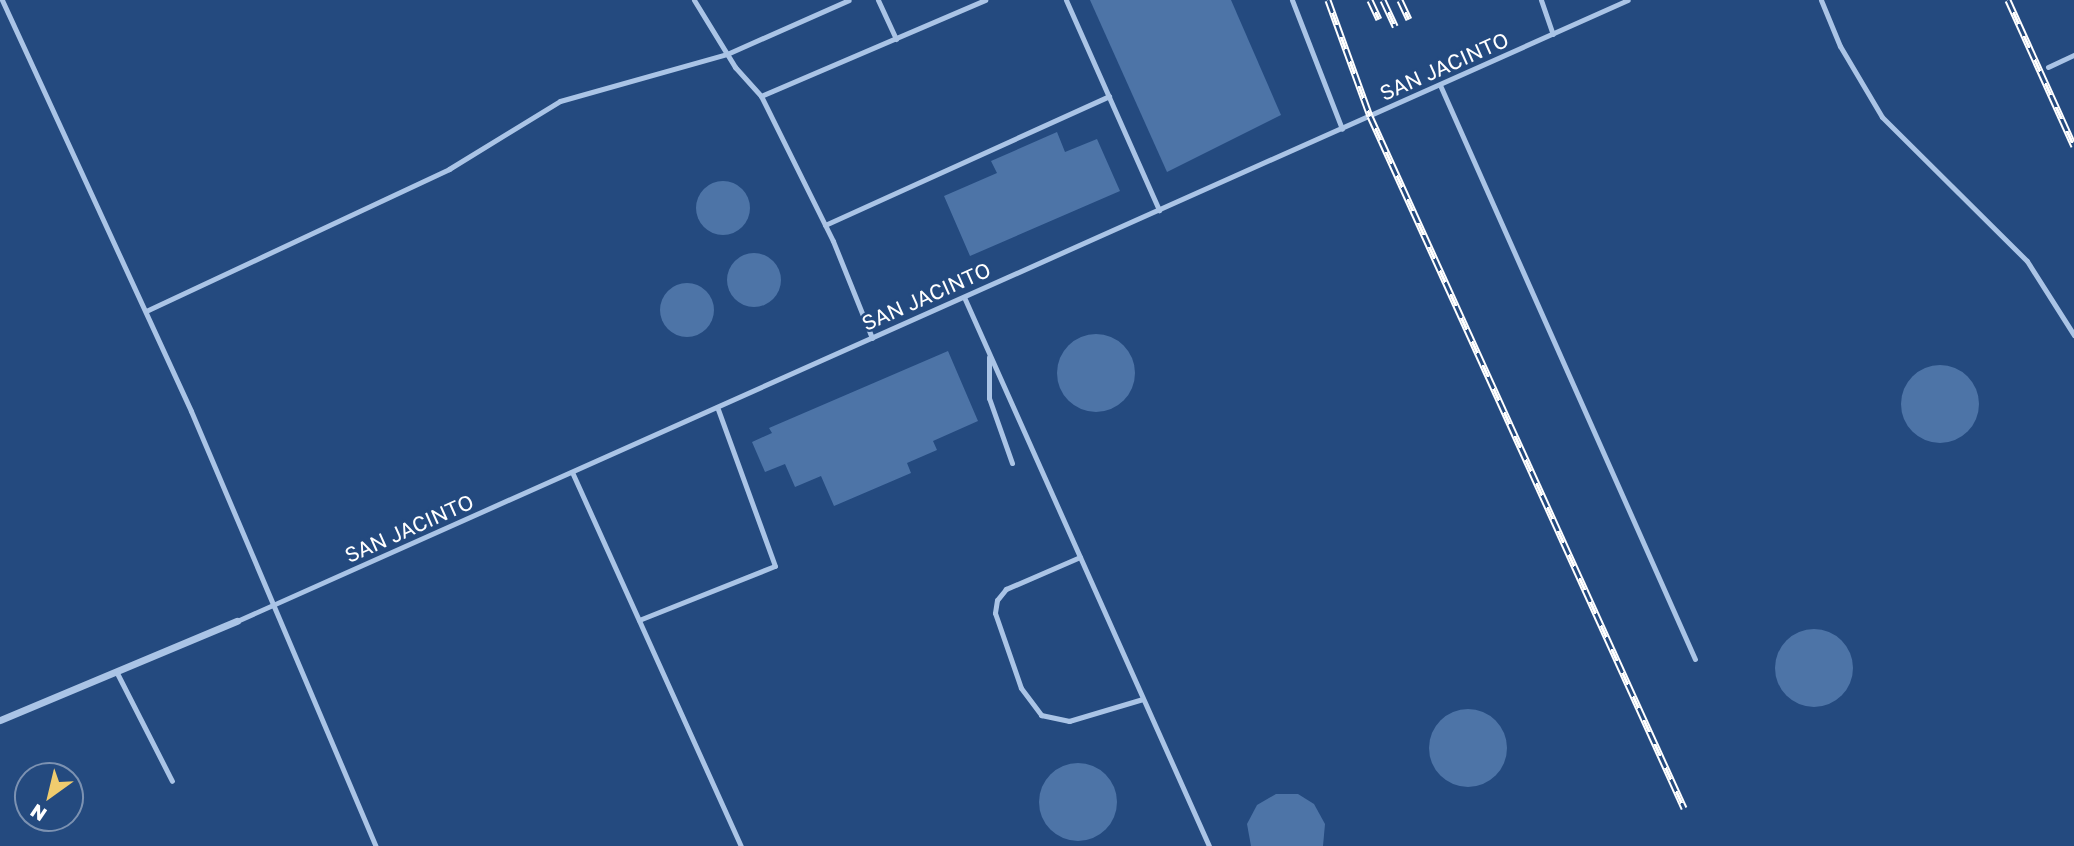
<!DOCTYPE html>
<html>
<head>
<meta charset="utf-8">
<style>
	body { margin:0 }
	#map { position:relative; width:2074px; height:846px; overflow:hidden; background:#244a7f; font-family:"Golos Text",sans-serif }
	div>[style] { position:absolute }
	[style*='--x'] { left:calc(var(--x)*1px); top:calc(var(--y)*1px); width:calc(var(--w)*1px); rotate:calc(var(--a)*1deg) }
	.building>* { inset:0; background:#4d74a7 }
	.round { border-radius:50% }
	.lane>* { height:5px; margin:-2.5px; padding:0 2.5px; transform-origin:2.5px; border-radius:2.5px; background:#aac4e6 }
	.street>* { height:7px; margin:-3.5px; padding:0 3.5px; transform-origin:3.5px; border-radius:3.5px; background:#aac4e6 }
	.rail>* { height:7px; margin-top:-3.5px; transform-origin:0; background:repeating-linear-gradient(90deg,#244a7f 0 13px,#fff 0 26px); box-sizing:border-box; border-block:2px solid #fff }
	span { translate:-50% -50%; white-space:nowrap; text-align:center; line-height:1.15; -webkit-text-stroke:5px #244a7f; paint-order:stroke }
	.street-label { font-size:21px; color:#fff }
	.north { position:absolute; left:14px; top:762px; width:70px; height:70px; box-sizing:border-box; background:#244a7f; border:2px solid #7c92b2; border-radius:50%; rotate:214deg; font-size:19px; font-weight:700; line-height:28px; text-align:center; color:#fff }
	.north::after { content:''; display:block; margin:auto; width:24px; height:32px; background:#f0cc6e; clip-path:polygon(50% 0,100% 100%,50% 72%,0 100%) }
</style>
</head>
<body>
<div id="map">
	<div class="building">
		<i style="clip-path:polygon(1090px 0,1231px 0,1281px 115px,1167px 172px)"></i>
		<i style="clip-path:polygon(1057px 132px,1065px 152px,1097px 139px,1120px 191px,970px 256px,944px 196px,997px 173px,991px 161px)"></i>
		<i class="round" style="left:696px;top:181px;width:54px;height:54px"></i>
		<i class="round" style="left:727px;top:253px;width:54px;height:54px"></i>
		<i class="round" style="left:660px;top:283px;width:54px;height:54px"></i>
		<i class="round" style="left:1057px;top:334px;width:78px;height:78px"></i>
		<i style="clip-path:polygon(948px 351px,978px 421px,933px 441px,937px 450px,907px 463px,911px 473px,834px 506px,821px 476px,795px 487px,785px 464px,765px 472px,752px 442px,772px 433px,769px 428px)"></i>
		<i class="round" style="left:1901px;top:365px;width:78px;height:78px"></i>
		<i class="round" style="left:1775px;top:629px;width:78px;height:78px"></i>
		<i class="round" style="left:1429px;top:709px;width:78px;height:78px"></i>
		<i class="round" style="left:1039px;top:763px;width:78px;height:78px"></i>
		<i style="clip-path:polygon(1276px 794px,1298px 794px,1314px 804px,1325px 824px,1323px 846px,1251px 846px,1247px 824px,1257px 805px)"></i>
	</div>
	<div class="lane">
		<i style="--x:2;--y:0;--w:452;--a:65.3"></i>
		<i style="--x:191;--y:411;--w:473;--a:67"></i>
		<i style="--x:694;--y:0;--w:79;--a:58.5"></i>
		<i style="--x:735;--y:67;--w:39;--a:48"></i>
		<i style="--x:878;--y:0;--w:43;--a:65.2"></i>
		<i style="--x:1066;--y:0;--w:230;--a:66.1"></i>
		<i style="--x:1292;--y:0;--w:138;--a:68.8"></i>
		<i style="--x:1541;--y:0;--w:36;--a:71"></i>
		<i style="--x:1821;--y:0;--w:50;--a:67.6"></i>
		<i style="--x:1840;--y:46;--w:82;--a:59.4"></i>
		<i style="--x:1882;--y:117;--w:204;--a:44.8"></i>
		<i style="--x:2027;--y:261;--w:88;--a:57.6"></i>
		<i style="--x:2048;--y:67;--w:29;--a:-25"></i>
		<i style="--x:1440;--y:85;--w:628;--a:66.05"></i>
		<i style="--x:825;--y:225;--w:312;--a:-24.4"></i>
		<i style="--x:964;--y:297;--w:601;--a:65.95"></i>
		<i style="--x:146;--y:311;--w:335;--a:-25.1"></i>
		<i style="--x:449;--y:169;--w:130;--a:-31.5"></i>
		<i style="--x:560;--y:101;--w:173;--a:-15.7"></i>
		<i style="--x:727;--y:54;--w:133;--a:-23.9"></i>
		<i style="--x:872;--y:338;--w:105;--a:-111.9"></i>
		<i style="--x:833;--y:241;--w:162;--a:-116.4"></i>
		<i style="--x:761;--y:96;--w:244;--a:-23.2"></i>
		<i style="--x:989;--y:357;--w:41;--a:90"></i>
		<i style="--x:989;--y:398;--w:69;--a:70.5"></i>
		<i style="--x:572;--y:472;--w:410;--a:65.7"></i>
		<i style="--x:1080;--y:557;--w:81;--a:156.6"></i>
		<i style="--x:1006;--y:589;--w:14;--a:129"></i>
		<i style="--x:997;--y:600;--w:13;--a:99"></i>
		<i style="--x:995;--y:613;--w:79;--a:70.9"></i>
		<i style="--x:1021;--y:688;--w:34;--a:53"></i>
		<i style="--x:1041;--y:715;--w:29;--a:12"></i>
		<i style="--x:1069;--y:721;--w:77;--a:-16.6"></i>
		<i style="--x:639;--y:620;--w:146;--a:-21.7"></i>
		<i style="--x:775;--y:566;--w:169;--a:-110"></i>
		<i style="--x:237;--y:621;--w:1523;--a:-24.06"></i>
		<i style="--x:117;--y:673;--w:121;--a:63"></i>
	</div>
	<div class="street">
		<i style="--x:0;--y:720;--w:257;--a:-22.7"></i>
	</div>
	<div class="rail">
		<i style="--x:1328;--y:0;--w:123;--a:70.1"></i>
		<i style="--x:1370;--y:116;--w:760;--a:65.59"></i>
		<i style="--x:1370;--y:0;--w:21;--a:65"></i>
		<i style="--x:1383;--y:0;--w:29;--a:65"></i>
		<i style="--x:1400;--y:0;--w:21;--a:65"></i>
		<i style="--x:2008;--y:0;--w:160;--a:65.7"></i>
	</div>
	<div class="street-label">
		<span style="left:1444px;top:66px;rotate:-24deg">SAN JACINTO</span>
		<span style="left:926px;top:296px;rotate:-24deg">SAN JACINTO</span>
		<span style="left:409px;top:528px;rotate:-24deg">SAN JACINTO</span>
	</div>
	<div class="north">N</div>
</div>
</body>
</html>
